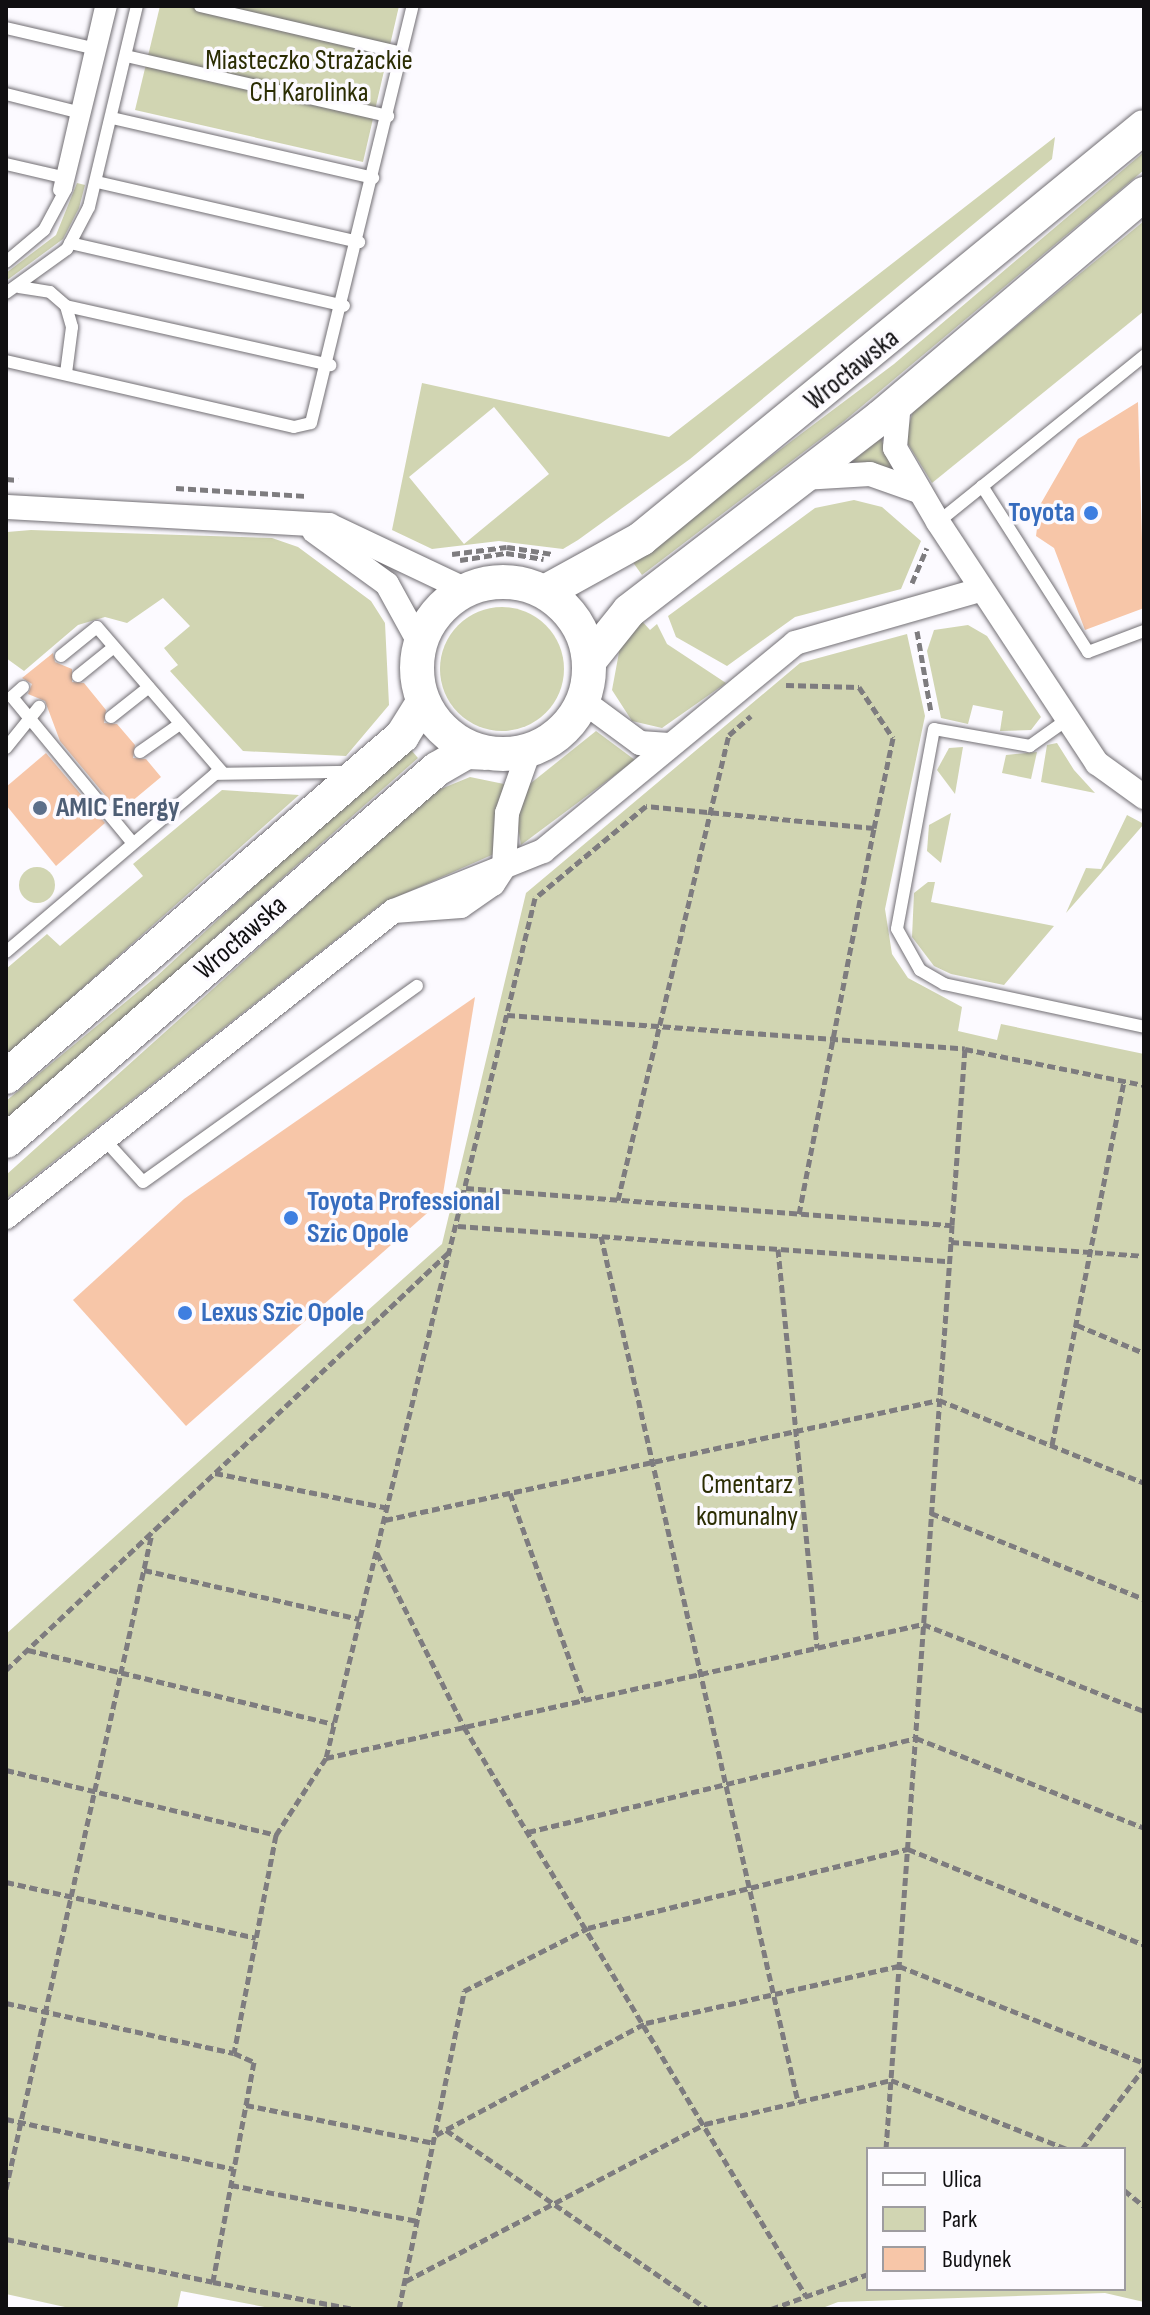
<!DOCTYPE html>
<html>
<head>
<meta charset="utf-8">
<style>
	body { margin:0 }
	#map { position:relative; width:1150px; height:2315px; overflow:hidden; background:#fcfaff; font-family:"Sofia Sans Condensed",sans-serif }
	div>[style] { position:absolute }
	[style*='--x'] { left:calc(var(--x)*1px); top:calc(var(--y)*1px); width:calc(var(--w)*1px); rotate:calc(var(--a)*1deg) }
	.green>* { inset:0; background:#d1d5b2 }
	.round { border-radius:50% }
	.building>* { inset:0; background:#f7c6a8 }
	.path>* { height:5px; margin-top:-2.5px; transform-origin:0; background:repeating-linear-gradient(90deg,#7e7c7f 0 8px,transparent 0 12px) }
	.roads { filter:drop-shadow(0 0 2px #726f74) drop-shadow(0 0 2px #726f74) }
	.lane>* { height:12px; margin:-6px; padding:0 6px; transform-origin:6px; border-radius:6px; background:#fff }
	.street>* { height:24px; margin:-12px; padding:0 12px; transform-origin:12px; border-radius:12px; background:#fff }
	.secondary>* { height:34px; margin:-17px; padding:0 17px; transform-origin:17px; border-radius:17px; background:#fff }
	.secondary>.ring { margin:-17px; padding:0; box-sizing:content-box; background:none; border:34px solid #fff; border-radius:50% }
	.dots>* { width:22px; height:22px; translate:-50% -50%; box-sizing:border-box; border:4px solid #fcfaff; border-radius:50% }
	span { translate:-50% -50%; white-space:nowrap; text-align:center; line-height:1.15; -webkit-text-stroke:7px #fcfaff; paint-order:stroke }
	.park-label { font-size:28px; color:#2b2d03 }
	.street-label { font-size:28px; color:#100f11 }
	.shop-label { font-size:28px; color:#366cbe; font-weight:700 }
	.right { translate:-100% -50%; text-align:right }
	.left { translate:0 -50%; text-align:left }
	.service-label { font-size:28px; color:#4e5e75; font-weight:700 }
	.frame { position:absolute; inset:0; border:8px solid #100f11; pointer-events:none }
	.legend { position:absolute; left:866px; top:2147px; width:260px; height:144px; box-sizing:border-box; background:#fcfaff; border:2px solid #9e9ca0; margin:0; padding:10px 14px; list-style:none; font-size:24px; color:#100f11 }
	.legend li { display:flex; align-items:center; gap:16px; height:40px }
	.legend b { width:40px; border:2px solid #9e9ca0 }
</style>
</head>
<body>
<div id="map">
	<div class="green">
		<i style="clip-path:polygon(160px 6px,399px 6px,363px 162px,135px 110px)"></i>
		<i style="clip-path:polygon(evenodd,1055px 137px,1052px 159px,690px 459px,578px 540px,563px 549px,499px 541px,432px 549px,392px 530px,422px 383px,669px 437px,1055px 137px,494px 407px,549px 474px,464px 544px,409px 477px,494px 407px)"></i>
		<i style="clip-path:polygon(1144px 152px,1144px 170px,843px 422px,642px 575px,632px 561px,894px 364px)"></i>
		<i style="clip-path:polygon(77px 183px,85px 185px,79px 208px,63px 239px,6px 281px,6px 273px,56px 235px)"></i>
		<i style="clip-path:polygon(1144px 221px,1144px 311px,932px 483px,905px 439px,913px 411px)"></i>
		<i style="clip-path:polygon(881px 438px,892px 469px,853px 462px,854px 460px)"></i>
		<i style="clip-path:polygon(854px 500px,882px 507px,921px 541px,901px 589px,795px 617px,727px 666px,676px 637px,668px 616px,815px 508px)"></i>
		<i style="clip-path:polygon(31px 530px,272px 538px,298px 547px,371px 601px,385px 623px,389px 705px,346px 756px,243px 751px,170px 671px,178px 665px,164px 648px,190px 626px,163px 598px,127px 623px,105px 617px,78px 625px,24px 671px,6px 658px,6px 545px,7px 532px)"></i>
		<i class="round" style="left:440px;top:607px;width:124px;height:124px"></i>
		<i style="clip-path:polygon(641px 620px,650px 630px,657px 624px,667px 644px,726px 683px,662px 728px,632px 721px,612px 690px,620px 647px)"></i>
		<i style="clip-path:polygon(968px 625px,987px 636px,1041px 717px,1031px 730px,1000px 731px,1003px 711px,973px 705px,968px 724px,941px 718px,927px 651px,934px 630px)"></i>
		<i style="clip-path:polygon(evenodd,907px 634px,925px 716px,885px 909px,892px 954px,908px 978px,962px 1007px,958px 1031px,997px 1040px,1001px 1024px,1144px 1054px,1144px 2302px,1105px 2293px,838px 2302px,820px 2309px,275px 2309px,181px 2291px,177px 2309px,74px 2309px,6px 2294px,6px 1634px,442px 1244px,526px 893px,800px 663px,907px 634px,868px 2149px,1124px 2149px,1124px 2289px,868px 2289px,868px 2149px)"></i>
		<i style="clip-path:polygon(596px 731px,635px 760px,521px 845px,516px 815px,526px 787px)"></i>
		<i style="clip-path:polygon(1057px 743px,1074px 770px,1095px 793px,1041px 782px,1047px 745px)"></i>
		<i style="clip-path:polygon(407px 745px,418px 758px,6px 1122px,6px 1101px,157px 976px)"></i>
		<i style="clip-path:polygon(963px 747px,955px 794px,937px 770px,949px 748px)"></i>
		<i style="clip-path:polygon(1037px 752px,1031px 779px,1002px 773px,1006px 755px)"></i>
		<i style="clip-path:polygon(470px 777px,504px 784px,494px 854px,381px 904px,6px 1199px,6px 1175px,431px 793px)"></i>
		<i style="clip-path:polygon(222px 790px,299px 795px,6px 1056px,6px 969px,47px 934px,60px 946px,143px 876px,133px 864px)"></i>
		<i style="clip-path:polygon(951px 813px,941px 863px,927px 851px,929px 825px)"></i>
		<i style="clip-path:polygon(1127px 815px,1144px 824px,1066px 913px,1086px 868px,1101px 869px)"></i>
		<i class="round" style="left:19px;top:867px;width:36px;height:36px"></i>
		<i style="clip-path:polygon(928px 882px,935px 882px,931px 902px,1054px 926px,1004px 985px,951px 974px,934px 966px,912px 937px,914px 893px)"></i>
	</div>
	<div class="building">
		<i style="clip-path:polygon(1138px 402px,1144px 608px,1085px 630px,1054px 548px,1036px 536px,1040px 505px,1078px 439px)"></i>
		<i style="clip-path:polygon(53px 653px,55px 662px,72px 669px,72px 682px,84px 683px,106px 710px,104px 723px,117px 724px,135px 745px,133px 758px,146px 759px,161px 777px,119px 812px,60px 741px,45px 701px,28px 694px,32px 684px,22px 678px)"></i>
		<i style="clip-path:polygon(46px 753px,105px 823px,56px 866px,6px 805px,6px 787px)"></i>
		<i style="clip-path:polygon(475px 997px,442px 1200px,186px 1426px,73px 1300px,184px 1199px)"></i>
	</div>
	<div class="path">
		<i style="--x:6;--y:479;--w:12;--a:5"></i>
		<i style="--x:176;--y:488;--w:129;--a:3.5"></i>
		<i style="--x:452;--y:554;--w:55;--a:-7.3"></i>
		<i style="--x:507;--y:547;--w:47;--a:8.7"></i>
		<i style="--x:460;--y:560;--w:47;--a:-8.7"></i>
		<i style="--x:506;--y:553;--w:38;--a:9"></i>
		<i style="--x:912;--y:583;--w:38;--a:-67"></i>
		<i style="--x:917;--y:631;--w:82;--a:80.2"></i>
		<i style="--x:786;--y:685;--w:73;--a:1.6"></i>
		<i style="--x:859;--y:687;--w:61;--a:56.3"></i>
		<i style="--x:893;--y:738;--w:92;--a:101.9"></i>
		<i style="--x:507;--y:1015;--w:459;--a:4.2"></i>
		<i style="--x:965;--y:1049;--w:183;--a:11.4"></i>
		<i style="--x:466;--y:1188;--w:487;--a:4.4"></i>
		<i style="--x:952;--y:1225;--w:17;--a:93"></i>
		<i style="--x:618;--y:1200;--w:478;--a:-76.6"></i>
		<i style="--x:729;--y:735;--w:29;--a:-41"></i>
		<i style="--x:799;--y:1214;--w:393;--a:-79"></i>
		<i style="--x:874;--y:828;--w:229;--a:-174.5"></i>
		<i style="--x:646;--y:806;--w:144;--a:140.3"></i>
		<i style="--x:535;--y:898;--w:885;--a:103.66"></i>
		<i style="--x:326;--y:1758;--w:612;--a:-12.65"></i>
		<i style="--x:923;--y:1624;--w:238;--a:21.5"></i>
		<i style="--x:952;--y:1225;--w:176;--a:-85.8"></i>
		<i style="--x:458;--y:1226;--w:492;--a:4.1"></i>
		<i style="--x:601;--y:1236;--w:888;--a:77.18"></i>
		<i style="--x:778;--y:1249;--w:401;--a:84.4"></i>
		<i style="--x:1077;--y:1325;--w:73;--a:22.7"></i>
		<i style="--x:1052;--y:1445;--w:371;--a:-78.8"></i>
		<i style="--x:215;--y:1473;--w:177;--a:11.4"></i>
		<i style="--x:510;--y:1493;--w:220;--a:70.3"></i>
		<i style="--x:931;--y:1513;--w:230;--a:22"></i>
		<i style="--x:385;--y:1520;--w:567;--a:-12.22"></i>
		<i style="--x:939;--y:1400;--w:221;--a:22"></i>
		<i style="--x:377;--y:1553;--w:195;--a:63.4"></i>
		<i style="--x:464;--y:1727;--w:664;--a:58.99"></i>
		<i style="--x:144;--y:1570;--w:221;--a:12.8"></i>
		<i style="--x:28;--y:1650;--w:315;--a:13.6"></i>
		<i style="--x:6;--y:1670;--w:612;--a:-43.34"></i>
		<i style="--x:326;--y:1758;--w:92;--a:123"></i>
		<i style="--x:276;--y:1835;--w:222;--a:100.9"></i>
		<i style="--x:234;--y:2053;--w:22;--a:24"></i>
		<i style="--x:254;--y:2062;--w:224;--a:100.6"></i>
		<i style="--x:213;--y:2282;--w:143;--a:10.9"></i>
		<i style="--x:6;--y:1770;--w:278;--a:13.5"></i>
		<i style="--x:528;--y:1832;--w:399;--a:-13.6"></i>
		<i style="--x:916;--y:1738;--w:245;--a:21.5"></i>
		<i style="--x:6;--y:1882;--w:256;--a:12.6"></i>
		<i style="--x:6;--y:2003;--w:233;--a:12.4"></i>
		<i style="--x:246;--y:2105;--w:192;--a:11.4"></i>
		<i style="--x:6;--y:2119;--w:233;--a:12.4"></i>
		<i style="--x:446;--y:2130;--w:316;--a:34.4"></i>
		<i style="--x:436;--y:2135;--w:238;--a:-28.1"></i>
		<i style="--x:646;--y:2023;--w:259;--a:-12.7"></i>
		<i style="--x:899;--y:1966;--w:264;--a:21.6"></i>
		<i style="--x:886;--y:2149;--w:909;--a:-85.9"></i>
		<i style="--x:951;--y:1242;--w:194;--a:4.1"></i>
		<i style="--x:1082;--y:2149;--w:102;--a:-52.6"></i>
		<i style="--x:231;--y:2185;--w:190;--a:10.9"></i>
		<i style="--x:6;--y:2189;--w:672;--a:-77.45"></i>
		<i style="--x:1124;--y:2190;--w:26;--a:39"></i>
		<i style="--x:6;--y:2239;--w:211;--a:11.7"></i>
		<i style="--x:406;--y:2281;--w:338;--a:-27.7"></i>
		<i style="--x:705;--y:2124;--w:191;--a:-13.3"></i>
		<i style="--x:891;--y:2080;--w:189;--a:21.4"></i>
		<i style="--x:399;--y:2309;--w:325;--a:-78.4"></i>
		<i style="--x:464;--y:1991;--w:139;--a:-26.9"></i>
		<i style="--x:588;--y:1928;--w:330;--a:-13.9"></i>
		<i style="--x:908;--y:1849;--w:255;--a:22.1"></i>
		<i style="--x:771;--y:2309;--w:103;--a:-19.8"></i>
	</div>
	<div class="roads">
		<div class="lane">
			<i style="--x:200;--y:6;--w:207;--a:13.1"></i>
			<i style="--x:6;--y:28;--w:88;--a:13.1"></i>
			<i style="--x:126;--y:56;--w:269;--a:12.9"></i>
			<i style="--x:6;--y:94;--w:73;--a:14.2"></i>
			<i style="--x:112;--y:118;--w:268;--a:12.9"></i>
			<i style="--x:6;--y:164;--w:57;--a:13.1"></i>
			<i style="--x:97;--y:182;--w:269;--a:12.9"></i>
			<i style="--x:59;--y:190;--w:189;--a:-77.1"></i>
			<i style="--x:70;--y:243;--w:281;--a:12.9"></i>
			<i style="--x:6;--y:262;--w:50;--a:-40.1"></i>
			<i style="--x:44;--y:230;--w:47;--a:-61.8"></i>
			<i style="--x:66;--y:189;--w:188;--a:-76.2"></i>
			<i style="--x:19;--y:287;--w:31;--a:9"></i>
			<i style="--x:50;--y:292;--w:21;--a:41"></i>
			<i style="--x:66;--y:306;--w:22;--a:74"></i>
			<i style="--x:72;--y:327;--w:46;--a:97.4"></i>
			<i style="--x:6;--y:293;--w:75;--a:-35.8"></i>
			<i style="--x:67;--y:249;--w:47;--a:-62.4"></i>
			<i style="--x:89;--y:207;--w:207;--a:-76.6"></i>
			<i style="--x:66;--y:306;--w:271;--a:12.6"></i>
			<i style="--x:6;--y:361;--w:295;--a:12.9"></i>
			<i style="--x:294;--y:427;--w:17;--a:-13"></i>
			<i style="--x:311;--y:423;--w:429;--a:-76.3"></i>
			<i style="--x:982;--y:486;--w:197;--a:57.4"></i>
			<i style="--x:1088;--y:652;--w:60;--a:-20.6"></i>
			<i style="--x:938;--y:522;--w:265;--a:-38.9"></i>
			<i style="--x:61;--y:656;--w:46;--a:-38.9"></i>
			<i style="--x:97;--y:627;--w:191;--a:49.2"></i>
			<i style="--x:78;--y:676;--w:46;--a:-38.9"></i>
			<i style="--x:23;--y:687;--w:15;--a:138"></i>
			<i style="--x:12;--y:697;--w:187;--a:50.4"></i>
			<i style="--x:111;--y:717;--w:48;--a:-38.3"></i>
			<i style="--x:1068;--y:719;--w:47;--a:144.6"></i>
			<i style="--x:1030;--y:746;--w:97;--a:-170"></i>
			<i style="--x:934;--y:729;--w:203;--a:100.5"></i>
			<i style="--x:897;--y:929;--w:47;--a:60.7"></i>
			<i style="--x:920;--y:970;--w:28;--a:30"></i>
			<i style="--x:944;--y:984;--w:205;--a:12.1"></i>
			<i style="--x:6;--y:748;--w:53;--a:-51.2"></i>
			<i style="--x:140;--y:752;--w:49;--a:-35"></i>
			<i style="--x:6;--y:952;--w:275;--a:-40.4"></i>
			<i style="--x:215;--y:774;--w:131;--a:-0.9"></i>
			<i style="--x:103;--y:1138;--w:59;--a:47.7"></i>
			<i style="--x:143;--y:1182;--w:337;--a:-35.6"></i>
		</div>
		<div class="street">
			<i style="--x:899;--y:402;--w:46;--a:95"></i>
			<i style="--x:895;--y:448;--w:86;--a:59.8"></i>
			<i style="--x:938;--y:522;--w:289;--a:56.6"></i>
			<i style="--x:1097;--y:763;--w:58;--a:35.9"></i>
			<i style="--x:803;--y:478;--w:67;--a:-3.4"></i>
			<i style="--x:870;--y:474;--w:51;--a:19.5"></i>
			<i style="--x:6;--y:507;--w:324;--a:3.2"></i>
			<i style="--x:329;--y:525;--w:152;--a:25.4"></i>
			<i style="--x:314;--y:531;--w:90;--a:36"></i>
			<i style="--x:387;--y:584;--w:68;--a:61.2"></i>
			<i style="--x:583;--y:701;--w:71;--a:36.4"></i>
			<i style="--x:640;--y:743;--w:29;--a:4"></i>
			<i style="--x:394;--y:911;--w:67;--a:-4.3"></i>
			<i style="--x:461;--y:906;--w:39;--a:-35"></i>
			<i style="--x:493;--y:884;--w:20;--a:-57"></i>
			<i style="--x:504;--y:867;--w:54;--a:-86.8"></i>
			<i style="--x:507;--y:813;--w:66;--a:-70.5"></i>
			<i style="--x:6;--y:1217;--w:494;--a:-38.3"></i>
			<i style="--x:394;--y:911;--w:161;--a:-21.9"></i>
			<i style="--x:543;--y:851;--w:327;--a:-39.5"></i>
			<i style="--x:795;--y:643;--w:192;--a:-16"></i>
		</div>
		<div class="secondary">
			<i class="ring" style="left:417px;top:582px;width:138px;height:138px"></i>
			<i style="--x:545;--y:592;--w:110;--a:-28.9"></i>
			<i style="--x:641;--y:539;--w:650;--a:-39.32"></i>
			<i style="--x:589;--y:661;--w:64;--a:-51.3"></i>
			<i style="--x:629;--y:611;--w:318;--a:-37.6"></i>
			<i style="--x:881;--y:417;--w:345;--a:-40.3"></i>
			<i style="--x:6;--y:1077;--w:523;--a:-40.73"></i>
			<i style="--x:402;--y:736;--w:40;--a:-58"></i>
			<i style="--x:6;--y:1141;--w:569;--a:-40.8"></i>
			<i style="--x:437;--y:769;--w:34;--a:-30"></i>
			<i style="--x:467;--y:752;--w:17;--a:3"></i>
		</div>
	</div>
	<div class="dots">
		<i style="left:1091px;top:513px;background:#3f7fe0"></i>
		<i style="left:40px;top:808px;background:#5c6f8a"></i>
		<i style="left:291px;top:1218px;background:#3f7fe0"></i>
		<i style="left:185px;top:1313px;background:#3f7fe0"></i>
	</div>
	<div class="park-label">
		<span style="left:309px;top:77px">Miasteczko Strażackie<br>CH Karolinka</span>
		<span style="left:747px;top:1501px">Cmentarz<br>komunalny</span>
	</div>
	<div class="street-label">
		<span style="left:852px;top:370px;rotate:-39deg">Wrocławska</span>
		<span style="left:241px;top:938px;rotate:-41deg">Wrocławska</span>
	</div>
	<div class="shop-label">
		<span class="right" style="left:1075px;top:513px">Toyota</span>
		<span class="left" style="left:307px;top:1218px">Toyota Professional<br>Szic Opole</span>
		<span class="left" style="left:201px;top:1313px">Lexus Szic Opole</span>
	</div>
	<div class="service-label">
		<span class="left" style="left:56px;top:808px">AMIC Energy</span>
	</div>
	<div class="frame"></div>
	<ul class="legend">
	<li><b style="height:10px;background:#fff"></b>Ulica</li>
	<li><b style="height:22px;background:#d1d5b2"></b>Park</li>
	<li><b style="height:22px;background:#f7c6a8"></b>Budynek</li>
	</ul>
</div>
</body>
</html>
